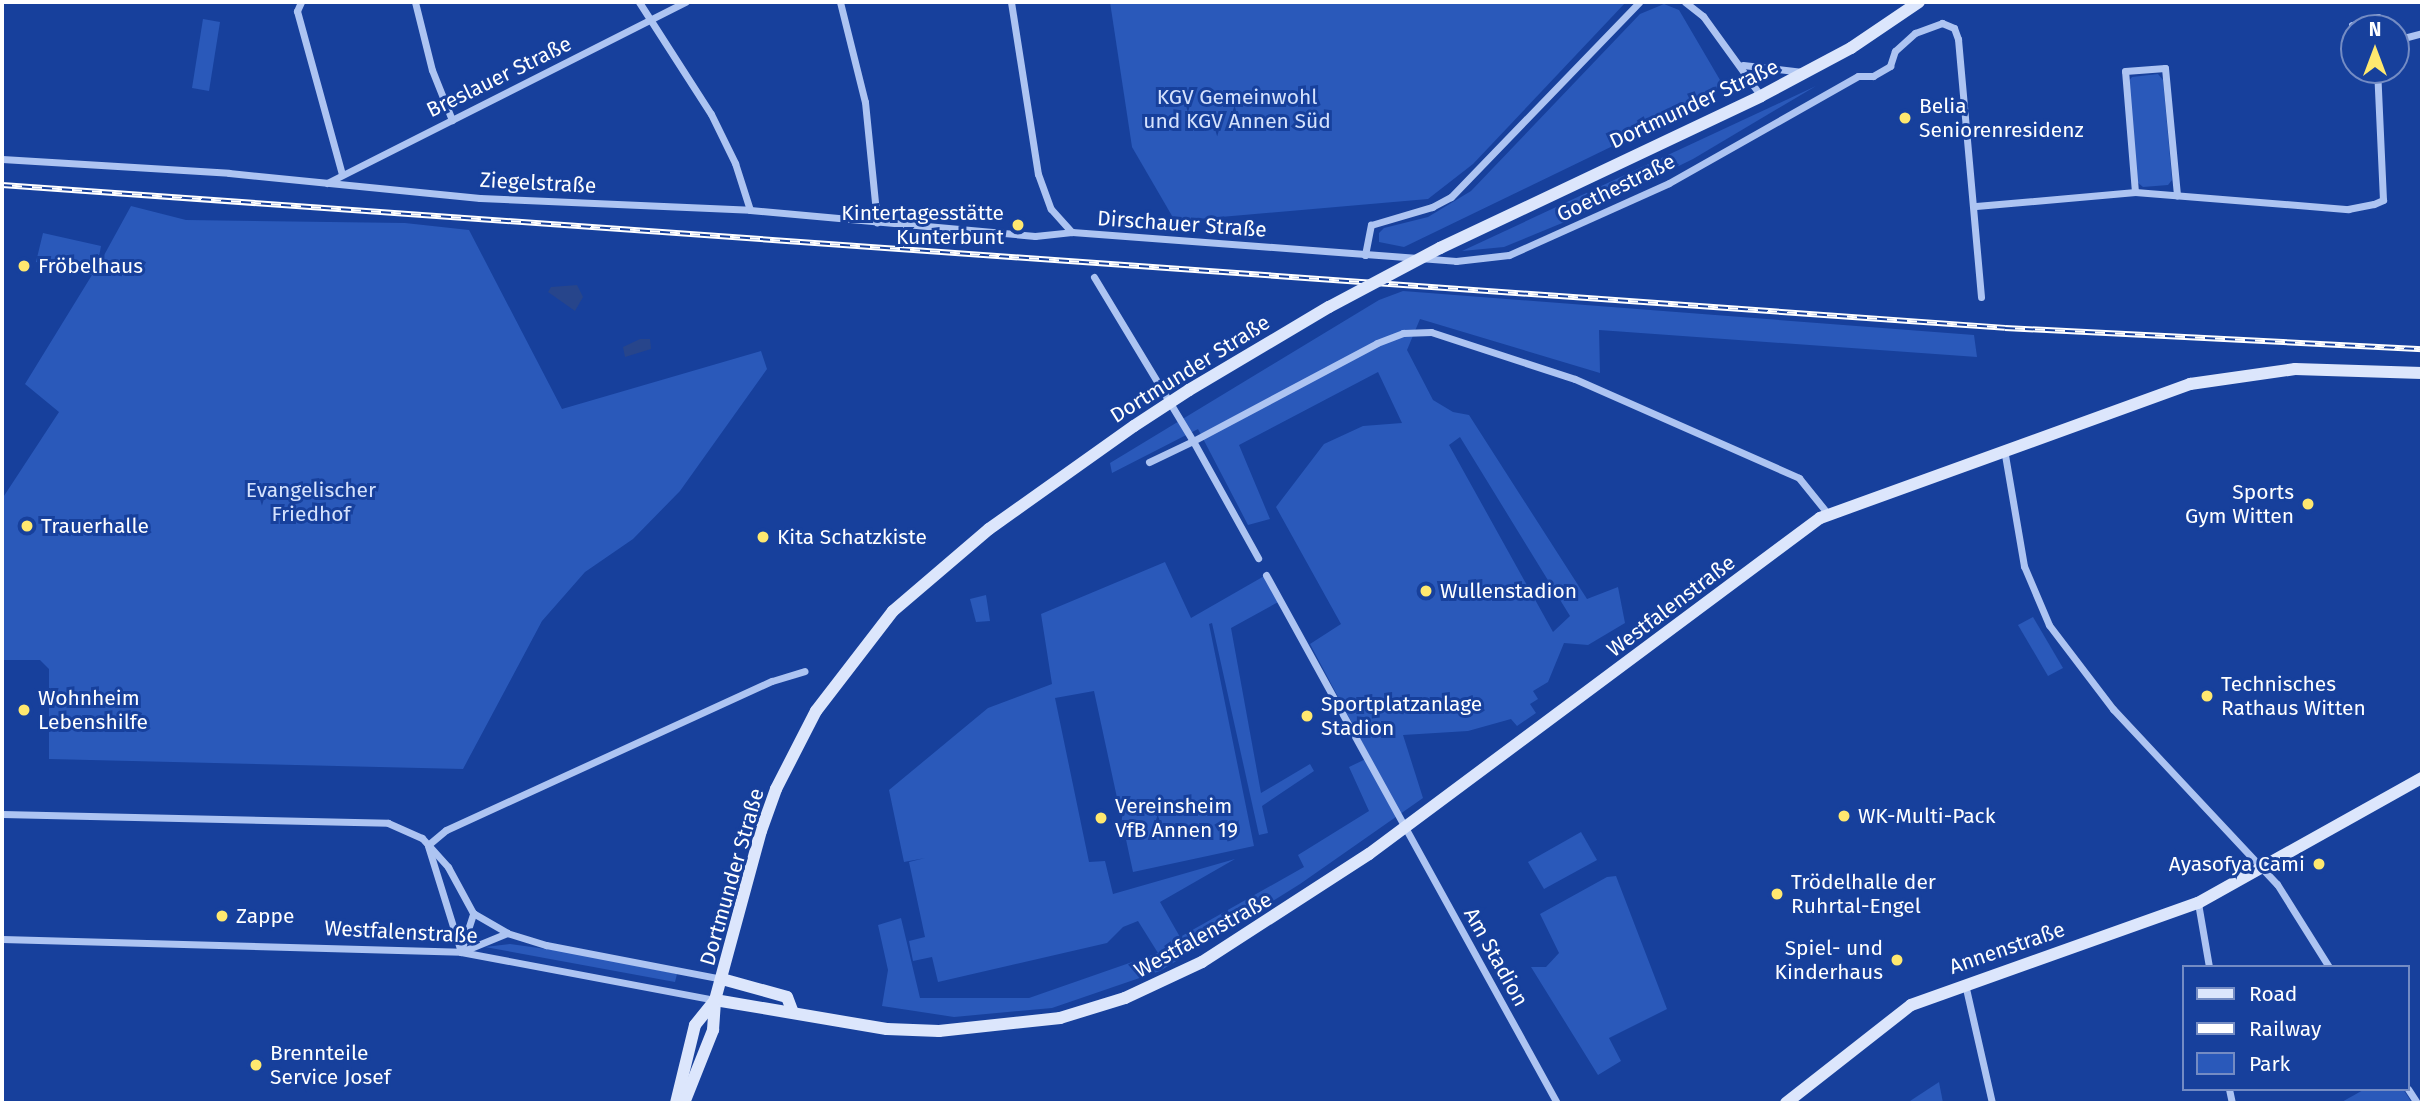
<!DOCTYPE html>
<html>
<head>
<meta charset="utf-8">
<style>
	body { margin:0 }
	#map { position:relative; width:2424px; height:1105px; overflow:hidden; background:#17409c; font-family:"Fira Sans",sans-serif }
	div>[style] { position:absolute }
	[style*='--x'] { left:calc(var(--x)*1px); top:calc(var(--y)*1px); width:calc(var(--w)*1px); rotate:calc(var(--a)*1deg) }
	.green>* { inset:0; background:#2a59ba }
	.water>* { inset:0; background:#27458b }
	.street>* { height:7px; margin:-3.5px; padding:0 3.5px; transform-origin:3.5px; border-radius:3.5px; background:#adc4f2 }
	.secondary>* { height:12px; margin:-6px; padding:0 6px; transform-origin:6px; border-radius:6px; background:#dce6fc }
	.rail>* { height:6px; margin-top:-3px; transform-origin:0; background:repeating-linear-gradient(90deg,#17409c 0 10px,#fff 0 20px); box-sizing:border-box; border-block:2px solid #fff }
	.secondary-bridge>* { height:12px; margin:-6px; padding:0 6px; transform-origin:6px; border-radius:6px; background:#dce6fc }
	.dots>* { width:19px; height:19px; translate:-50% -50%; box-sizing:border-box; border:4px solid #17409c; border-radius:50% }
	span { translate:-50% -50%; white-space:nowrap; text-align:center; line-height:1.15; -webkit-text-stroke:6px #17409c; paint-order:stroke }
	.street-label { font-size:21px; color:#fff }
	.park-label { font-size:21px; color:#d5e2fd }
	.poi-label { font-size:21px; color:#fff }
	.left { translate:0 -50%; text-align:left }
	.right { translate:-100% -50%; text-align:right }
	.frame { position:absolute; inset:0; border:4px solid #fff; pointer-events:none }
	.legend { position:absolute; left:2182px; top:965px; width:228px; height:126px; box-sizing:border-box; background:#17409c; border:2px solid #748cc4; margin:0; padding:9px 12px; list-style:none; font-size:21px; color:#fff }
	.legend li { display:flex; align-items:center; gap:14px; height:35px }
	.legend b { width:35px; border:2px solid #748cc4 }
	.north { position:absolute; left:2340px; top:14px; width:70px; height:70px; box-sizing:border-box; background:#17409c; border:2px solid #748cc4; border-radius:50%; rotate:0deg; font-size:19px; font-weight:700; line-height:28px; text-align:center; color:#fff }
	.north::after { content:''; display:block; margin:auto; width:24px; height:32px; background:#ffe86f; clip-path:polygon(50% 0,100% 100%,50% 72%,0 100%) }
</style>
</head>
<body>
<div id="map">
	<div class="green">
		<i style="clip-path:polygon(1110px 2px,1626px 2px,1473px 164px,1428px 199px,1175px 221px,1132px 147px)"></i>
		<i style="clip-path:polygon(1664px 4px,1679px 10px,1720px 80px,1714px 97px,1404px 247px,1379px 242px,1379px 233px,1384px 228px,1428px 217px,1471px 191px,1640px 14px)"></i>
		<i style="clip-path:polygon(203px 19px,220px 22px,209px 91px,192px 88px)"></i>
		<i style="clip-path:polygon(2158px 74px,2163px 80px,2172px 180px,2168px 185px,2143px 187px,2137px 182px,2128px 82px,2132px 77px)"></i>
		<i style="clip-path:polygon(1816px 86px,1693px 159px,1567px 221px,1504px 247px,1462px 251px)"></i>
		<i style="clip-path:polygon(131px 206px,186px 220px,405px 223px,469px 230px,562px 409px,761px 351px,767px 369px,680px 491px,633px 539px,585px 572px,542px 621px,463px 769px,49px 759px,49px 669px,40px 660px,2px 660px,2px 499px,59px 412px,25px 384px,92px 275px,36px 262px,43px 233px,101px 246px,97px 268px)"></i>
		<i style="clip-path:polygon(evenodd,1403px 291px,1974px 335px,1977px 357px,1599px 330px,1600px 373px,1420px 319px,1407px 350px,1433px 400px,1453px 412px,1469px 415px,1587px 599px,1618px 587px,1625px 623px,1588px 645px,1564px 643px,1548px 682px,1533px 691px,1538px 699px,1530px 704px,1536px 713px,1517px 726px,1511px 719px,1468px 731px,1403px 735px,1423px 798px,1300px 884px,1160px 971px,1052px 1008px,954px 1017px,882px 1006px,888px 970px,878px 925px,901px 918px,920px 998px,1029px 998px,1158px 953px,1138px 921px,1123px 927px,1107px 943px,938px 982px,932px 957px,913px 961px,909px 941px,925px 937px,909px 862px,925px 858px,904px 862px,889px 790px,988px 708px,1052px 684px,1041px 614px,1165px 562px,1191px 618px,1266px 575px,1280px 601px,1231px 628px,1261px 793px,1310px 764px,1314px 771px,1262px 806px,1268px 833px,1259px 835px,1212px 623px,1209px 624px,1254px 846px,1133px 872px,1094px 691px,1055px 698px,1089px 862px,1105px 861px,1113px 894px,1235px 859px,1160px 902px,1180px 937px,1304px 867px,1298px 855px,1369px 811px,1349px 767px,1370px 757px,1310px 644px,1341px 624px,1276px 507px,1324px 444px,1363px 426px,1402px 423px,1378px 372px,1239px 445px,1270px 519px,1248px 525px,1198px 429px,1112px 473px,1110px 463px,1379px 300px,1403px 291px,1460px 437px,1570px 616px,1553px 632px,1449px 445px,1460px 437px)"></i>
		<i style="clip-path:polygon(986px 595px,990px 621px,976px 622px,970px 599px)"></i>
		<i style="clip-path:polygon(2033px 617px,2063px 668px,2048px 676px,2018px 625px)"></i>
		<i style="clip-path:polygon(1581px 832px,1597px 860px,1544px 889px,1528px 862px)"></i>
		<i style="clip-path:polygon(1616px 876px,1667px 1009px,1609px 1038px,1621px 1061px,1598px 1075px,1531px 967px,1546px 967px,1559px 953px,1540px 914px,1607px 877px)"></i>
		<i style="clip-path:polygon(510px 944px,568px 952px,677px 974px,675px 982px,485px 947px)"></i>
		<i style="clip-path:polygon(1939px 1082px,1943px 1103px,1907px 1103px)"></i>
		<i style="clip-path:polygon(2365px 1089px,2403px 1089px,2412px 1103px,2340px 1103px)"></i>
	</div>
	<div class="water">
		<i style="clip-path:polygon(577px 285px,583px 297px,575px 311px,548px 292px,551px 287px)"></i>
		<i style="clip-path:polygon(640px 339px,650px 339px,651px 349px,625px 357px,623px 347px)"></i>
	</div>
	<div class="street">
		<i style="--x:301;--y:2;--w:10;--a:114"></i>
		<i style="--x:297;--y:11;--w:169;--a:74.6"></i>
		<i style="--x:415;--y:2;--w:70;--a:76"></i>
		<i style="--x:432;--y:70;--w:54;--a:68.2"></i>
		<i style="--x:639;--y:2;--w:133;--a:57.3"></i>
		<i style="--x:711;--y:114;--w:55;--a:63.9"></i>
		<i style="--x:735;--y:163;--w:49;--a:72.3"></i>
		<i style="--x:840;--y:2;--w:103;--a:76"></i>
		<i style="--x:865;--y:102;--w:121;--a:84.3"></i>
		<i style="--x:1011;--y:2;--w:174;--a:81.1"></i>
		<i style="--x:1038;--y:174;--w:37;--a:70"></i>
		<i style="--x:1051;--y:209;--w:31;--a:48"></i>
		<i style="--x:1072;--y:232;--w:385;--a:4.3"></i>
		<i style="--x:1456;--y:261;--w:53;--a:-6.5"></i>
		<i style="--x:1509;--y:255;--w:175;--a:-24.2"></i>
		<i style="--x:1669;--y:183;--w:217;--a:-29.5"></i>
		<i style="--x:1858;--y:76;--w:15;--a:0"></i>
		<i style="--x:1873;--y:76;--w:20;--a:-30"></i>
		<i style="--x:1890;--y:66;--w:16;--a:-72"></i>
		<i style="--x:1895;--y:51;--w:27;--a:-42"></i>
		<i style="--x:1915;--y:33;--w:29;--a:-20"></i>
		<i style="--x:1942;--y:23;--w:13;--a:23"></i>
		<i style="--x:1954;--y:28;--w:12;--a:70"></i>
		<i style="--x:1958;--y:39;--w:259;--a:84.9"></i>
		<i style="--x:1685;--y:2;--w:23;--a:38"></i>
		<i style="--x:1703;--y:16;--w:99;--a:54.1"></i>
		<i style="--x:2354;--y:33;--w:8;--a:-104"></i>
		<i style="--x:2352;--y:25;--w:27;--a:-17"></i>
		<i style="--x:2378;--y:17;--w:11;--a:75"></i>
		<i style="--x:2396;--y:40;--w:27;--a:-15"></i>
		<i style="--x:1743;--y:65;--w:60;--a:6.7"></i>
		<i style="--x:2;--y:159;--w:227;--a:3.5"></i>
		<i style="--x:229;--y:173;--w:252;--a:5.7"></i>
		<i style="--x:480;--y:198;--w:270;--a:2.5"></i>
		<i style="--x:750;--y:210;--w:286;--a:5.2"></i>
		<i style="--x:1035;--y:236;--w:37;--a:-6"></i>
		<i style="--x:327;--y:183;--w:402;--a:-26.8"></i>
		<i style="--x:2135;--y:192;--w:121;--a:-94.7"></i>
		<i style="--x:2125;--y:71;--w:40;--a:-4.3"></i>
		<i style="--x:2165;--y:68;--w:128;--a:84.6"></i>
		<i style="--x:1976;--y:206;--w:160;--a:-5"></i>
		<i style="--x:2135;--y:192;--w:214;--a:4.6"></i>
		<i style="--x:2348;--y:209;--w:26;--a:-11"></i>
		<i style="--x:2374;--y:204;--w:10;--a:-24"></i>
		<i style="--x:2383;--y:200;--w:130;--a:-92.6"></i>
		<i style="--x:1365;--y:255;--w:31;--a:-79"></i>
		<i style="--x:1371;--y:225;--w:64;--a:-16.4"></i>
		<i style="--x:1432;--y:207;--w:21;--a:-28"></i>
		<i style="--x:1451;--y:197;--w:271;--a:-46"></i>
		<i style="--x:1094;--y:277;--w:192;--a:58.9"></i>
		<i style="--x:1193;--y:441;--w:208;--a:-28"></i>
		<i style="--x:1377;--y:343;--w:28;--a:-21"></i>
		<i style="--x:1403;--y:333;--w:28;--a:-2"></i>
		<i style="--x:1431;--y:332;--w:151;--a:18.1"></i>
		<i style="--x:1575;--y:379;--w:245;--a:23.8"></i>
		<i style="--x:1799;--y:478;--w:46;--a:51.1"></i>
		<i style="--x:2004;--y:449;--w:119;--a:80.3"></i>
		<i style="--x:2024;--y:566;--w:64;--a:67"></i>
		<i style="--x:2049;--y:625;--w:106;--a:52.7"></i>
		<i style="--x:2113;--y:709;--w:240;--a:46.9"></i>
		<i style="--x:2277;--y:884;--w:98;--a:57.9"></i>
		<i style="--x:1149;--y:462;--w:49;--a:-25.5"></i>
		<i style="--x:1193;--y:441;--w:134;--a:60.9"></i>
		<i style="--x:1266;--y:575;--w:603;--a:61.14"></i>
		<i style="--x:2;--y:814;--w:386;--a:1.3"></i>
		<i style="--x:388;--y:823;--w:37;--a:24"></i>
		<i style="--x:422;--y:838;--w:39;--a:48"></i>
		<i style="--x:448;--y:867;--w:52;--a:61.5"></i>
		<i style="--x:473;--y:913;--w:39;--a:30"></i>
		<i style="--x:507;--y:933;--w:41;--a:17.1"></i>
		<i style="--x:546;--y:945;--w:179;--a:10.9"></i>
		<i style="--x:428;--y:845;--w:23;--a:-40"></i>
		<i style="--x:446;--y:830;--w:358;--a:-24.6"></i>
		<i style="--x:772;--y:681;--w:34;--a:-17"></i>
		<i style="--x:428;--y:846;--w:111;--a:72.7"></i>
		<i style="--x:2198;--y:903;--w:65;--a:80.2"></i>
		<i style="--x:2;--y:939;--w:459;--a:1.6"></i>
		<i style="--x:461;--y:952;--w:258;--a:10.7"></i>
		<i style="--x:461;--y:951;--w:40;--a:-72"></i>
		<i style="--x:461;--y:952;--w:50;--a:-22.4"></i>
		<i style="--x:1965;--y:984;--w:122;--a:77.2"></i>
		<i style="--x:2229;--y:1089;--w:14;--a:78"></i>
		<i style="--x:2408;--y:1089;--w:17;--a:57"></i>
	</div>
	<div class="secondary">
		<i style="--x:1440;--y:248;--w:355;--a:-25.3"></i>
		<i style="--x:1761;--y:96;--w:102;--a:-28.1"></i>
		<i style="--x:1851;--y:48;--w:82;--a:-34.1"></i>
		<i style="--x:1189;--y:390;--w:163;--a:-30.7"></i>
		<i style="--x:722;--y:979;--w:67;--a:15.5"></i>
		<i style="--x:787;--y:997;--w:14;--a:69"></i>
		<i style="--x:715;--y:1000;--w:174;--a:9.6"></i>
		<i style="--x:887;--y:1029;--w:52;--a:2.2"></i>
		<i style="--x:939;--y:1031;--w:122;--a:-6.1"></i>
		<i style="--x:1060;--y:1018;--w:68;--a:-17.1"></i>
		<i style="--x:1125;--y:998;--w:85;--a:-25.1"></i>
		<i style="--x:1202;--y:962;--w:199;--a:-32.9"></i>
		<i style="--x:1369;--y:854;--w:562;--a:-36.69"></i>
		<i style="--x:1820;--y:518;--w:394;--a:-19.9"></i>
		<i style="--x:2190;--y:384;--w:106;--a:-8.1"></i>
		<i style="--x:2295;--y:369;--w:127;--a:1.8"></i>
		<i style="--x:676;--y:1103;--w:80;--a:-76.3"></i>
		<i style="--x:695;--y:1025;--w:32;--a:-51"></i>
		<i style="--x:684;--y:1103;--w:79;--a:-68.3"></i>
		<i style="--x:713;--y:1030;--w:30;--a:-86"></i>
		<i style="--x:715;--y:1000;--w:175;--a:-74.8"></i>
		<i style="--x:761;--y:831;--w:45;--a:-70.3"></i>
		<i style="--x:776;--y:789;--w:88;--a:-62.9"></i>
		<i style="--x:816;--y:711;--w:126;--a:-52.4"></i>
		<i style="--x:893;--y:611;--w:126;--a:-40.5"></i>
		<i style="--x:989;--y:529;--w:178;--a:-35.4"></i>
		<i style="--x:1786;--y:1103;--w:159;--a:-38.1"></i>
		<i style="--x:1911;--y:1005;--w:305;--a:-19.6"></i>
		<i style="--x:2198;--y:903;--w:257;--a:-29.2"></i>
	</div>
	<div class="rail">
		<i style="--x:2;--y:185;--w:2008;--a:4.08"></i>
		<i style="--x:2005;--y:328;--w:418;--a:2.9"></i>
	</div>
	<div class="secondary-bridge">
		<i style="--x:1329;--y:307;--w:126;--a:-28"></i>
		<i style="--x:1134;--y:426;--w:66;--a:-33.2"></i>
	</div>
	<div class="dots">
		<i style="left:1905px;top:118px;background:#ffe86f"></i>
		<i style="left:1018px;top:225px;background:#ffe86f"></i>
		<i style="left:24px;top:266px;background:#ffe86f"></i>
		<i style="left:2308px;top:504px;background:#ffe86f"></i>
		<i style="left:27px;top:526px;background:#ffe86f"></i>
		<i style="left:763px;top:537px;background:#ffe86f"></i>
		<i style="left:1426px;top:591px;background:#ffe86f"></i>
		<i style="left:2207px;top:696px;background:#ffe86f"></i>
		<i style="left:24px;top:710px;background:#ffe86f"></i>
		<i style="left:1307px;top:716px;background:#ffe86f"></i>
		<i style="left:1844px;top:816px;background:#ffe86f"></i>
		<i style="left:1101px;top:818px;background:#ffe86f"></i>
		<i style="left:2319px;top:864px;background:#ffe86f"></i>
		<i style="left:1777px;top:894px;background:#ffe86f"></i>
		<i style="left:222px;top:916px;background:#ffe86f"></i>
		<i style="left:1897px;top:960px;background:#ffe86f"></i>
		<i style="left:256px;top:1065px;background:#ffe86f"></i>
	</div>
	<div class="street-label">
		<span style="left:499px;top:77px;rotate:-26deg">Breslauer Straße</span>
		<span style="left:1694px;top:104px;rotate:-25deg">Dortmunder Straße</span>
		<span style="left:538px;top:183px;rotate:3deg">Ziegelstraße</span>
		<span style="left:1616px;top:188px;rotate:-26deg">Goethestraße</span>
		<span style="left:1182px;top:224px;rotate:4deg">Dirschauer Straße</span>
		<span style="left:1190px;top:369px;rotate:-32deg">Dortmunder Straße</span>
		<span style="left:1671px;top:606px;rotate:-37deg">Westfalenstraße</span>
		<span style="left:732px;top:877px;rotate:-74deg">Dortmunder Straße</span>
		<span style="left:401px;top:932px;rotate:3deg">Westfalenstraße</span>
		<span style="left:1203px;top:935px;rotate:-29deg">Westfalenstraße</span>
		<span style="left:2007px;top:948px;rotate:-19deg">Annenstraße</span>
		<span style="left:1496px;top:957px;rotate:61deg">Am Stadion</span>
	</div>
	<div class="park-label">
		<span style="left:1237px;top:109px">KGV Gemeinwohl<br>und KGV Annen Süd</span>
		<span style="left:311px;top:502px">Evangelischer<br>Friedhof</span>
	</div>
	<div class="poi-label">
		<span class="left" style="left:1919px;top:118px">Belia<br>Seniorenresidenz</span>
		<span class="right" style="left:1004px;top:225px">Kintertagesstätte<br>Kunterbunt</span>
		<span class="left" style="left:38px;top:266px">Fröbelhaus</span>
		<span class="right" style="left:2294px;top:504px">Sports<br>Gym Witten</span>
		<span class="left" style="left:41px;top:526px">Trauerhalle</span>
		<span class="left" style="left:777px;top:537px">Kita Schatzkiste</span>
		<span class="left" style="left:1440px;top:591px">Wullenstadion</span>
		<span class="left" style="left:2221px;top:696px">Technisches<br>Rathaus Witten</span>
		<span class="left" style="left:38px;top:710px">Wohnheim<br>Lebenshilfe</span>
		<span class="left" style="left:1321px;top:716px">Sportplatzanlage<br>Stadion</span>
		<span class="left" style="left:1115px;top:818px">Vereinsheim<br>VfB Annen 19</span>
		<span class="left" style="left:1858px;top:816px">WK-Multi-Pack</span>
		<span class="right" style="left:2305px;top:864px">Ayasofya Cami</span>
		<span class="left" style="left:1791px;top:894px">Trödelhalle der<br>Ruhrtal-Engel</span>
		<span class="left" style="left:236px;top:916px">Zappe</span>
		<span class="right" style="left:1883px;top:960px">Spiel- und<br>Kinderhaus</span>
		<span class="left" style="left:270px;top:1065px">Brennteile<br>Service Josef</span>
	</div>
	<div class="frame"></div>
	<ul class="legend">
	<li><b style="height:9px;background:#dce6fc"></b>Road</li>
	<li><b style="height:9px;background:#fff"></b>Railway</li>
	<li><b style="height:19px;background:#2a59ba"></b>Park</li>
	</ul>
	<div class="north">N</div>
</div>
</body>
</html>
